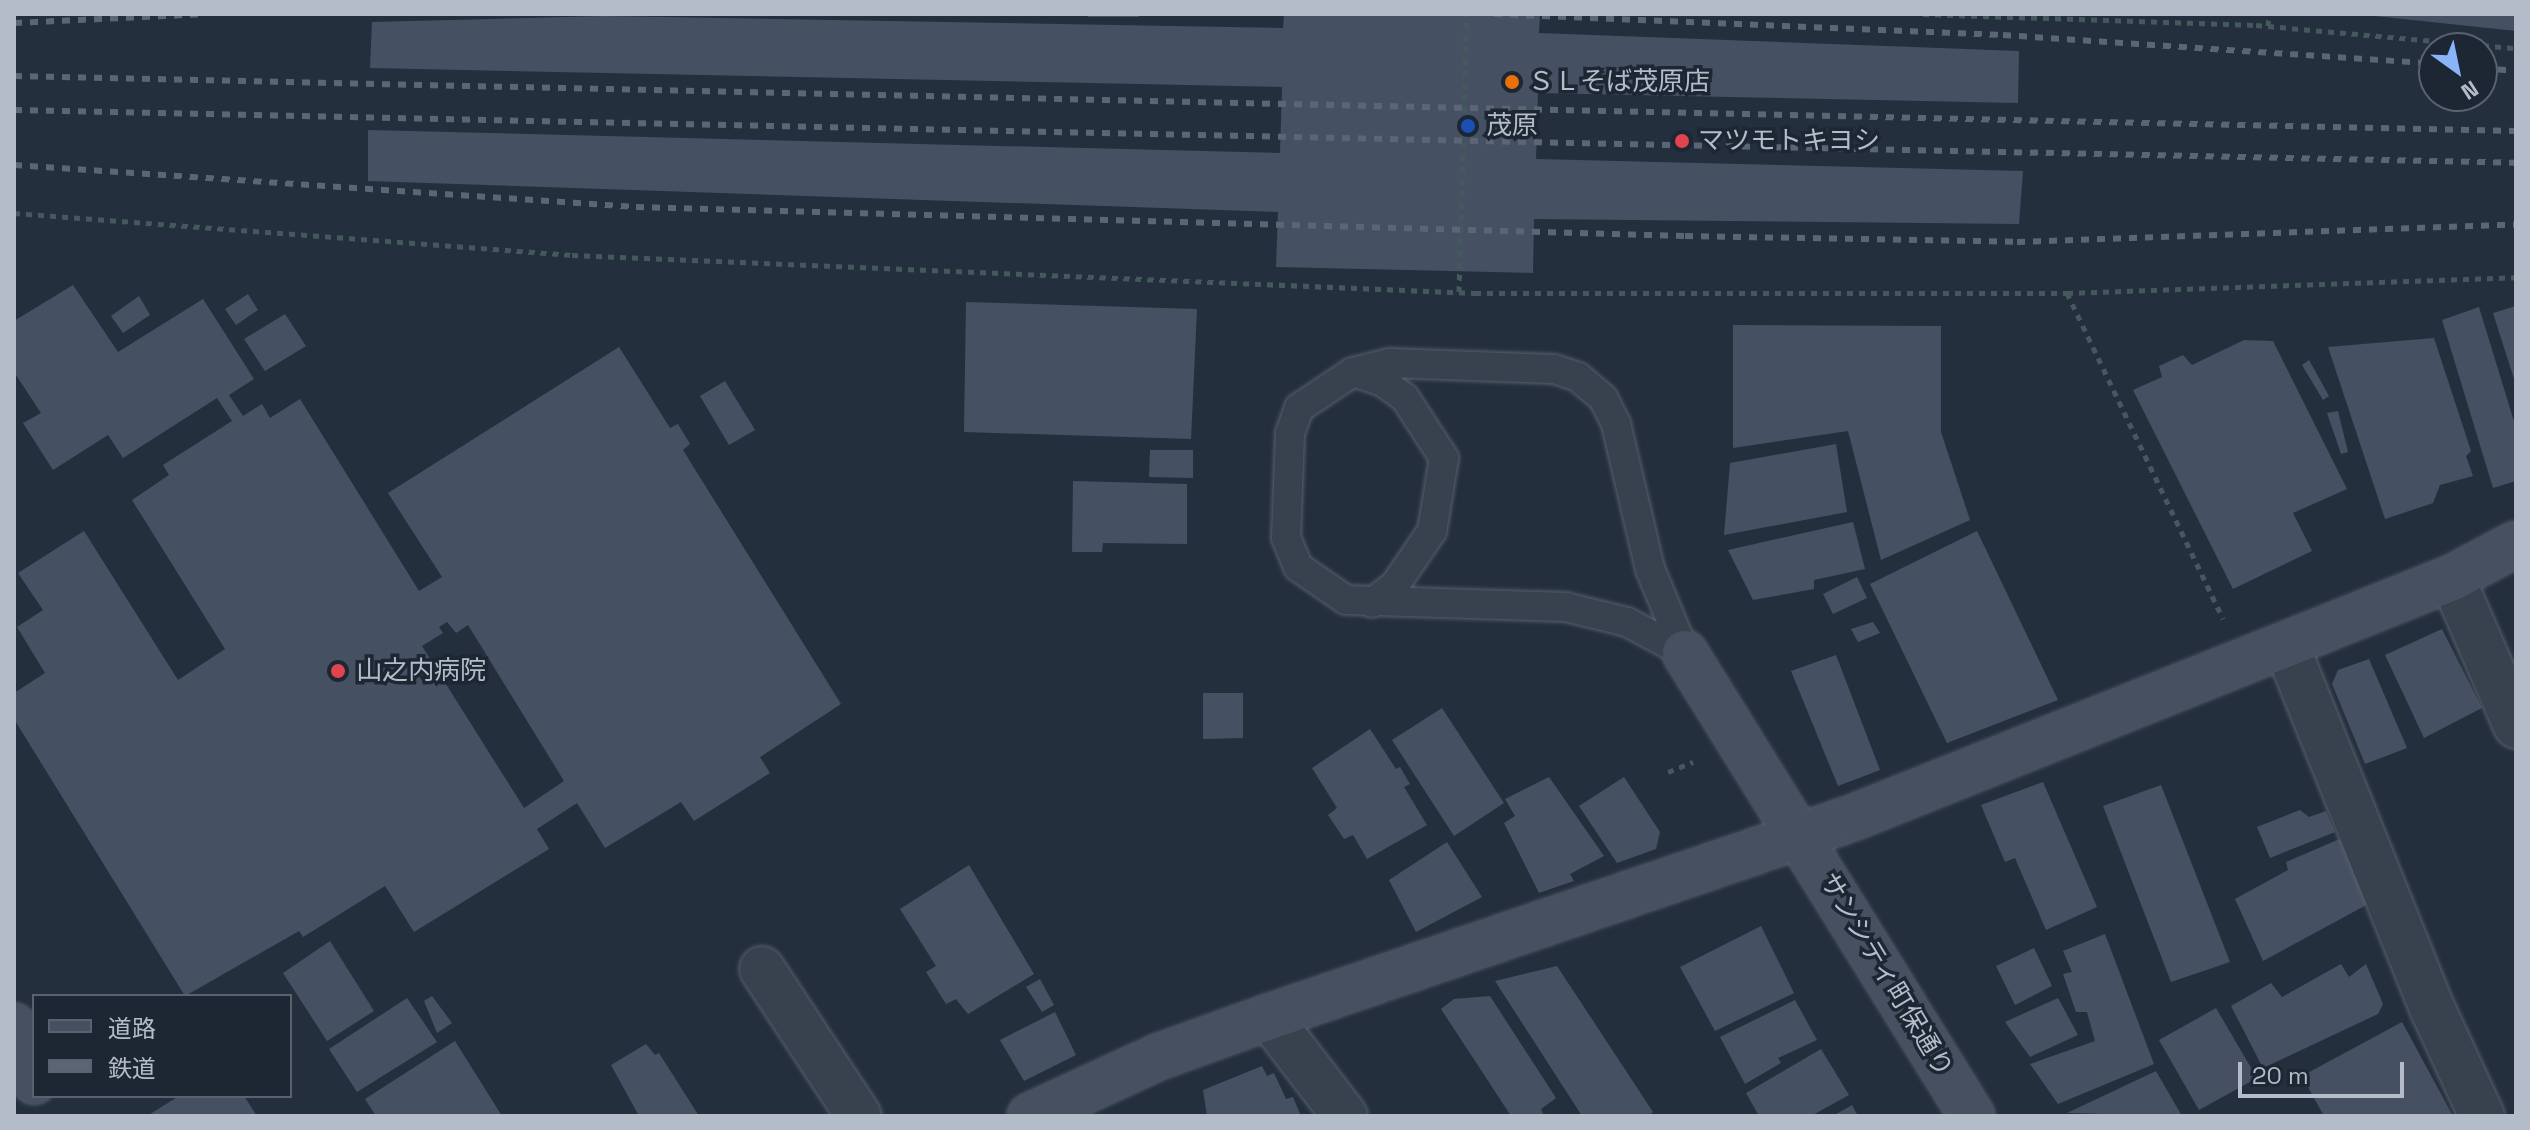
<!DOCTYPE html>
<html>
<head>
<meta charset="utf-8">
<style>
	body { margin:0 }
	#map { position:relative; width:2530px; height:1130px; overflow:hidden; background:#242f3e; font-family:"Space Grotesk","Noto Sans JP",sans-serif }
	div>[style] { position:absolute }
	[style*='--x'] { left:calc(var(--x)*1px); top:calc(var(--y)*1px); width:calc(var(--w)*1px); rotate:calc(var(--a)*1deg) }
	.building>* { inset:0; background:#455162 }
	.path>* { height:5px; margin-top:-2.5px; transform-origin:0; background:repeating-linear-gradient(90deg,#44595c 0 6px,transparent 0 12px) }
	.roads { filter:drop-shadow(0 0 2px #565f6c) drop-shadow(0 0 2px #565f6c) }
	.lane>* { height:28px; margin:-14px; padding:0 14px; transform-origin:14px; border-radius:14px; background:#38414e }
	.street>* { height:44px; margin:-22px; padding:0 22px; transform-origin:22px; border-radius:22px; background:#38414e }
	.secondary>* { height:44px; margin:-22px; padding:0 22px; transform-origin:22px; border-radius:22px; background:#465061 }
	.rail>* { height:6px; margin-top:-3px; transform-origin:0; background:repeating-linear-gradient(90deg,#5a6575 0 8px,transparent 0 16px) }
	.dots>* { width:22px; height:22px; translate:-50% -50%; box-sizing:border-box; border:4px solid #1d2633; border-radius:50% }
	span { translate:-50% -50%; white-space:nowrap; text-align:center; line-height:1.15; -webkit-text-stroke:7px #1d2633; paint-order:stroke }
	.poi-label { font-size:26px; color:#b4bcc9 }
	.left { translate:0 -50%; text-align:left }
	.street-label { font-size:26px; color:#b4bcc9 }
	.frame { position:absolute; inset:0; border:16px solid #b4bcc9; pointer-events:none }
	.legend { position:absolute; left:32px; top:994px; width:260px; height:104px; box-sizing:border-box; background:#1d2633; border:2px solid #59626f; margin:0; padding:10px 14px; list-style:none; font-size:24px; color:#b4bcc9 }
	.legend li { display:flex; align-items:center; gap:16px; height:40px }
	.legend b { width:40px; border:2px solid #59626f }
	.north { position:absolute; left:2418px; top:32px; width:80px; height:80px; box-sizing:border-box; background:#1d2633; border:2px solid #59626f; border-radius:50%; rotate:147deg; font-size:22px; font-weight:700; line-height:32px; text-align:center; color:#b4bcc9 }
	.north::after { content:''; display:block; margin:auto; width:28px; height:36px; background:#8ab4f8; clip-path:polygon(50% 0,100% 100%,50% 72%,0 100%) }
	.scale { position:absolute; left:2238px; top:1062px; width:166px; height:36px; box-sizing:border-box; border:4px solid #b4bcc9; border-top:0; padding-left:10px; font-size:24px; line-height:28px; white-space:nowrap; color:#b4bcc9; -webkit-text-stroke:6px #1d2633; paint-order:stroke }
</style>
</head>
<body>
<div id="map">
	<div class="building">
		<i style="clip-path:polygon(1088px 14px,1139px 14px,1139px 17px,1088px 17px)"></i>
		<i style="clip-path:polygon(1284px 14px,1540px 14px,1539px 33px,2019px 51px,2018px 103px,1538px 93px,1536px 159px,2023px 171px,2019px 224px,1534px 219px,1533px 273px,1276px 267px,1278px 212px,368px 181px,368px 130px,1280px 153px,1282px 87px,370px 68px,372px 22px,605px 16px,1283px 28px)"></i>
		<i style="clip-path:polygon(2375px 14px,2516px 14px,2516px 31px,2375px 16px)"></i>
		<i style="clip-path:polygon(evenodd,73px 285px,118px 352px,203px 299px,254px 379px,229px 395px,243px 416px,262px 404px,270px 418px,300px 399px,419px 591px,442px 577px,388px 493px,619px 347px,670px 428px,678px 424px,690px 444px,683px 450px,841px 704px,760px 757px,770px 773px,694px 821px,681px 802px,605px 848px,577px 803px,537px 829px,549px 849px,414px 932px,385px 886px,303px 937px,299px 931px,185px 996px,14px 719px,14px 693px,45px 673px,17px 627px,43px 610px,18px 573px,84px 531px,178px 680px,225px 649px,132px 500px,169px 475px,163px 465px,232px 421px,217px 398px,123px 458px,108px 435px,53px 470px,23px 423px,41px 413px,14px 372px,14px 321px,73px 285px,447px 622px,456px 633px,468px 625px,564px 781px,524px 808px,422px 646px,443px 633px,439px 627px,447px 622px)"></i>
		<i style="clip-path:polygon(248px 294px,258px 310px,236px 325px,225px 309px)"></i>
		<i style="clip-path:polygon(139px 296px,150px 315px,123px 333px,111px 316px)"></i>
		<i style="clip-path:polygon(966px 302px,1197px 309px,1191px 439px,964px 432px)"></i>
		<i style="clip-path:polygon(2516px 306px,2516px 382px,2515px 382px,2493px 313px)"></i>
		<i style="clip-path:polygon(2479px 307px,2516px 428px,2516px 481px,2493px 488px,2442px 320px)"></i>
		<i style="clip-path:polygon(285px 314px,306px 346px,265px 371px,244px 339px)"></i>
		<i style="clip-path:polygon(1733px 325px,1941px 326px,1941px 432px,1970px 520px,1881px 560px,1848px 431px,1733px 448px)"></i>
		<i style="clip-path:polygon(2434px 338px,2471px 451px,2466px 456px,2473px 476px,2440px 485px,2433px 503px,2385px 519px,2328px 347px)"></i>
		<i style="clip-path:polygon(2244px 340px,2273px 341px,2347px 489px,2293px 513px,2312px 551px,2233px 589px,2133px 390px,2162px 377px,2159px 366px,2183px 355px,2192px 365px)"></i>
		<i style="clip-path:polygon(2309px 360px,2329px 396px,2323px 400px,2302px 365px)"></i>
		<i style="clip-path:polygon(725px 381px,755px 430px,729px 445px,700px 396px)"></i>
		<i style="clip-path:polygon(2338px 411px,2348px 452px,2341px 454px,2327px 413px)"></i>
		<i style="clip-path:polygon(1836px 444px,1847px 512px,1724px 535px,1730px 463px)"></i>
		<i style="clip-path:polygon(1150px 450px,1193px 450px,1193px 478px,1149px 477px)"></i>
		<i style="clip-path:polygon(1073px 481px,1187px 484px,1187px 544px,1103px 543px,1102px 552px,1072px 552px)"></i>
		<i style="clip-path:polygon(1853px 522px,1865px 569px,1814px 580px,1814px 589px,1753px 600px,1728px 550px)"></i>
		<i style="clip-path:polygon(1977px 531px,2058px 700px,1947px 743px,1870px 584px)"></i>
		<i style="clip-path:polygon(1857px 577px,1867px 598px,1833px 614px,1823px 594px)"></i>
		<i style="clip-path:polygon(1873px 622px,1880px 633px,1858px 642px,1851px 629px)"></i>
		<i style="clip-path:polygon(2442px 629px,2482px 708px,2424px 738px,2385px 655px)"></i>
		<i style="clip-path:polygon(1836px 655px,1880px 770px,1838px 786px,1791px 671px)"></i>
		<i style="clip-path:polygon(2369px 659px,2407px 748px,2365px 764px,2332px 684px,2338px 670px)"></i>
		<i style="clip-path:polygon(1203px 693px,1243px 693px,1243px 738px,1203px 739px)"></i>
		<i style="clip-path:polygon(1442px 708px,1504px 803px,1454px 836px,1392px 740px)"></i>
		<i style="clip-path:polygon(1370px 729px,1396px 769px,1400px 767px,1410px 784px,1404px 787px,1427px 825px,1367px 859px,1353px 835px,1344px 839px,1328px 815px,1337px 808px,1312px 768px)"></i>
		<i style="clip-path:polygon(1549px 777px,1604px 856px,1570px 874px,1574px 881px,1539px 893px,1504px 823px,1515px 816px,1505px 799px)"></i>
		<i style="clip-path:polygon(1624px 777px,1660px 832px,1656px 849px,1617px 863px,1579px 806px)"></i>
		<i style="clip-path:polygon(2043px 782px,2097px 907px,2046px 930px,2015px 858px,2005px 862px,1981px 805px)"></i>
		<i style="clip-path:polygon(2161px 785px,2230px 962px,2171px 982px,2103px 806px)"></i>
		<i style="clip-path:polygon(2300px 810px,2309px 817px,2326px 811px,2335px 832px,2270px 858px,2257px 827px)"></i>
		<i style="clip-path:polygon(2342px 838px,2370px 903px,2263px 961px,2235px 899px,2288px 870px,2286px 862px)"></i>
		<i style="clip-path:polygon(1447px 842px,1482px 897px,1416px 932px,1389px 880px)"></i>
		<i style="clip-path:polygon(969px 865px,1034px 974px,968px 1014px,956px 999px,946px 1004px,926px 972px,936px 966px,900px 909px)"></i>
		<i style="clip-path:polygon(1761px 926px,1794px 993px,1715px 1031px,1680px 967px)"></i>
		<i style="clip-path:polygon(2105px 934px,2154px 1064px,2058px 1104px,2030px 1064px,2095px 1041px,2087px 1012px,2076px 1012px,2063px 974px,2072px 972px,2063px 951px)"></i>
		<i style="clip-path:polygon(330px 941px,374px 1011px,327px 1041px,283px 973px)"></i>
		<i style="clip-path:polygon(2034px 948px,2052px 986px,2015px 1005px,1996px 966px)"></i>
		<i style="clip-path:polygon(2341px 964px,2349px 977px,2366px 964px,2383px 1004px,2378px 1014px,2263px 1068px,2231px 1006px,2271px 983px,2282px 997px)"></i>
		<i style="clip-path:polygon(1557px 966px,1653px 1112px,1648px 1116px,1582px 1116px,1495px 981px)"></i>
		<i style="clip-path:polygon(1040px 979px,1054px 1005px,1042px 1012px,1026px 987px)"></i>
		<i style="clip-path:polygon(432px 996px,452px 1023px,437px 1033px,424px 1001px)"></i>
		<i style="clip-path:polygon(1490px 996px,1556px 1098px,1541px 1109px,1544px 1116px,1511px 1116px,1441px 1009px,1454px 999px)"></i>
		<i style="clip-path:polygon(407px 998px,437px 1042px,357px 1092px,329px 1049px)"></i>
		<i style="clip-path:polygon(2058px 998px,2078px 1035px,2030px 1057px,2005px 1022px)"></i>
		<i style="clip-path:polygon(1795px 1000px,1817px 1040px,1778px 1058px,1781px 1063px,1745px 1084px,1720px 1037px)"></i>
		<i style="clip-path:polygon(2216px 1008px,2257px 1078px,2199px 1110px,2159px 1040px)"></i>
		<i style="clip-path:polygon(1055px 1012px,1076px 1055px,1024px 1081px,1000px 1040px)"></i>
		<i style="clip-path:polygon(2402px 1022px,2453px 1116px,2324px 1116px,2302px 1076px)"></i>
		<i style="clip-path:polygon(455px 1041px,502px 1116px,376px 1116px,365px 1099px)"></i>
		<i style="clip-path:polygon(646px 1044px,655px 1055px,659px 1053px,699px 1116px,639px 1116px,611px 1065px)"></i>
		<i style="clip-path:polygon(1821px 1049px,1849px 1095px,1811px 1116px,1759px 1116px,1746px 1093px)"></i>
		<i style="clip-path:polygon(1262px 1066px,1267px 1076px,1274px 1073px,1286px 1099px,1293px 1097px,1301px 1116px,1207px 1116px,1203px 1090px)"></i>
		<i style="clip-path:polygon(2156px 1071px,2182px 1116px,2067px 1113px)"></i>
		<i style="clip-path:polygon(179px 1096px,244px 1096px,257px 1116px,147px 1116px)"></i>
		<i style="clip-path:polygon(1852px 1105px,1858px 1116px,1833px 1116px)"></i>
	</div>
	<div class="path">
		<i style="--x:1923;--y:14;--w:333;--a:1.9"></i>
		<i style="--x:2256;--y:25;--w:261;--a:5.1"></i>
		<i style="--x:2268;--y:26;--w:12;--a:-85"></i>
		<i style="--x:14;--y:213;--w:560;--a:4.3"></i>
		<i style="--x:572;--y:255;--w:904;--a:2.41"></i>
		<i style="--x:1475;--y:293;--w:592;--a:0"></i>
		<i style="--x:2067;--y:293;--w:449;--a:-2"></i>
		<i style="--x:1459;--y:292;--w:278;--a:-88.4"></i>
		<i style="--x:2067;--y:293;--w:361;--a:64.4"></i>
		<i style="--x:1668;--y:772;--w:27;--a:-22"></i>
	</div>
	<div class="roads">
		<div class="lane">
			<i style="--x:1390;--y:363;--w:164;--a:2.1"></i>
			<i style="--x:1554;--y:369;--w:25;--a:18"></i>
			<i style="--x:1578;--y:377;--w:33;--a:40"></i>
			<i style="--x:1603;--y:398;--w:29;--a:63"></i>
			<i style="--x:1616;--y:424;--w:149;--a:76.8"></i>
			<i style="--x:1650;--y:569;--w:91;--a:67.4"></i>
			<i style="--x:1685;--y:653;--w:66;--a:-151.9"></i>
			<i style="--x:1627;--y:622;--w:63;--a:-166.2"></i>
			<i style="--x:1566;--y:607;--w:220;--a:-178.2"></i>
			<i style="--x:1346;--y:600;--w:58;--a:-145.5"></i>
			<i style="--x:1298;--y:567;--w:31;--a:-112"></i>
			<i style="--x:1286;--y:538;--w:105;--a:-87.8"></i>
			<i style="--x:1290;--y:433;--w:27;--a:-70"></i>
			<i style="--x:1299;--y:408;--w:65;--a:-33.7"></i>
			<i style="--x:1353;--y:372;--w:38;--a:-14"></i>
			<i style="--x:1353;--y:372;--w:32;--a:18"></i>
			<i style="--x:1383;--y:382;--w:27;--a:36"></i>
			<i style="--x:1405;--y:398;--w:72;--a:57"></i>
			<i style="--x:1444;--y:458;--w:74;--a:99.3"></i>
			<i style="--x:1432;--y:531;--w:65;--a:124.4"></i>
			<i style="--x:1395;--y:585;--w:29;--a:142"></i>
		</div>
		<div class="street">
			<i style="--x:2452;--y:578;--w:161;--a:66.6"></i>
			<i style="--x:2286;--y:645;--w:393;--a:68.1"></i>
			<i style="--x:2433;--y:1010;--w:117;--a:65.2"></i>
			<i style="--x:762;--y:969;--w:176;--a:56.6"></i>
			<i style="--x:1269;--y:1017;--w:125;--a:52.5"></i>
		</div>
		<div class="secondary">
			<i style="--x:1685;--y:653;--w:545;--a:58.21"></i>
			<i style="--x:14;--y:1026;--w:59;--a:70"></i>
			<i style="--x:1030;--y:1116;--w:141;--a:-24.7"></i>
			<i style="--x:1158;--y:1057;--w:118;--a:-19.8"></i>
			<i style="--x:1269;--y:1017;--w:619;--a:-18.84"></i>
			<i style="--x:1855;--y:817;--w:643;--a:-21.82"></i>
			<i style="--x:2452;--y:578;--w:72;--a:-28"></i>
		</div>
	</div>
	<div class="rail">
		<i style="--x:1494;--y:14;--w:509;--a:2.36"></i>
		<i style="--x:2003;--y:35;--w:432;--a:3.8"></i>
		<i style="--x:14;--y:23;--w:188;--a:-2.7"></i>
		<i style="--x:2482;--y:68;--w:34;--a:5"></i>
		<i style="--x:14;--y:76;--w:2503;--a:1.26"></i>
		<i style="--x:14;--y:110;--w:2503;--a:1.21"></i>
		<i style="--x:14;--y:165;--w:623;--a:3.86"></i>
		<i style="--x:636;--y:207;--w:1049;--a:1.58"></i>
		<i style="--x:1685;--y:236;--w:332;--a:1"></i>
		<i style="--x:2017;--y:242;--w:499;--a:-2"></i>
	</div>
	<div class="dots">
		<i style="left:1512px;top:82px;background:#e8710a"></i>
		<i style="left:1468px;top:126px;background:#1a4fb4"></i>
		<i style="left:1682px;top:141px;background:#e0444e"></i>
		<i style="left:338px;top:671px;background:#e0444e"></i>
	</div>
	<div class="poi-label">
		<span class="left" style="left:1528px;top:82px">ＳＬそば茂原店</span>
		<span class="left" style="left:1486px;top:126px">茂原</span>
		<span class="left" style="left:1698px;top:141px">マツモトキヨシ</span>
		<span class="left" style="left:356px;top:671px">山之内病院</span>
	</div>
	<div class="street-label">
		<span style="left:1886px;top:975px;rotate:59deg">サンシティ町保通り</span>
	</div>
	<div class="frame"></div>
	<ul class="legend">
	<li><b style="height:10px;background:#465061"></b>道路</li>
	<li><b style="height:10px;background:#5a6575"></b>鉄道</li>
	</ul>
	<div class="north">N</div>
	<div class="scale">20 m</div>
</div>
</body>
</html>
